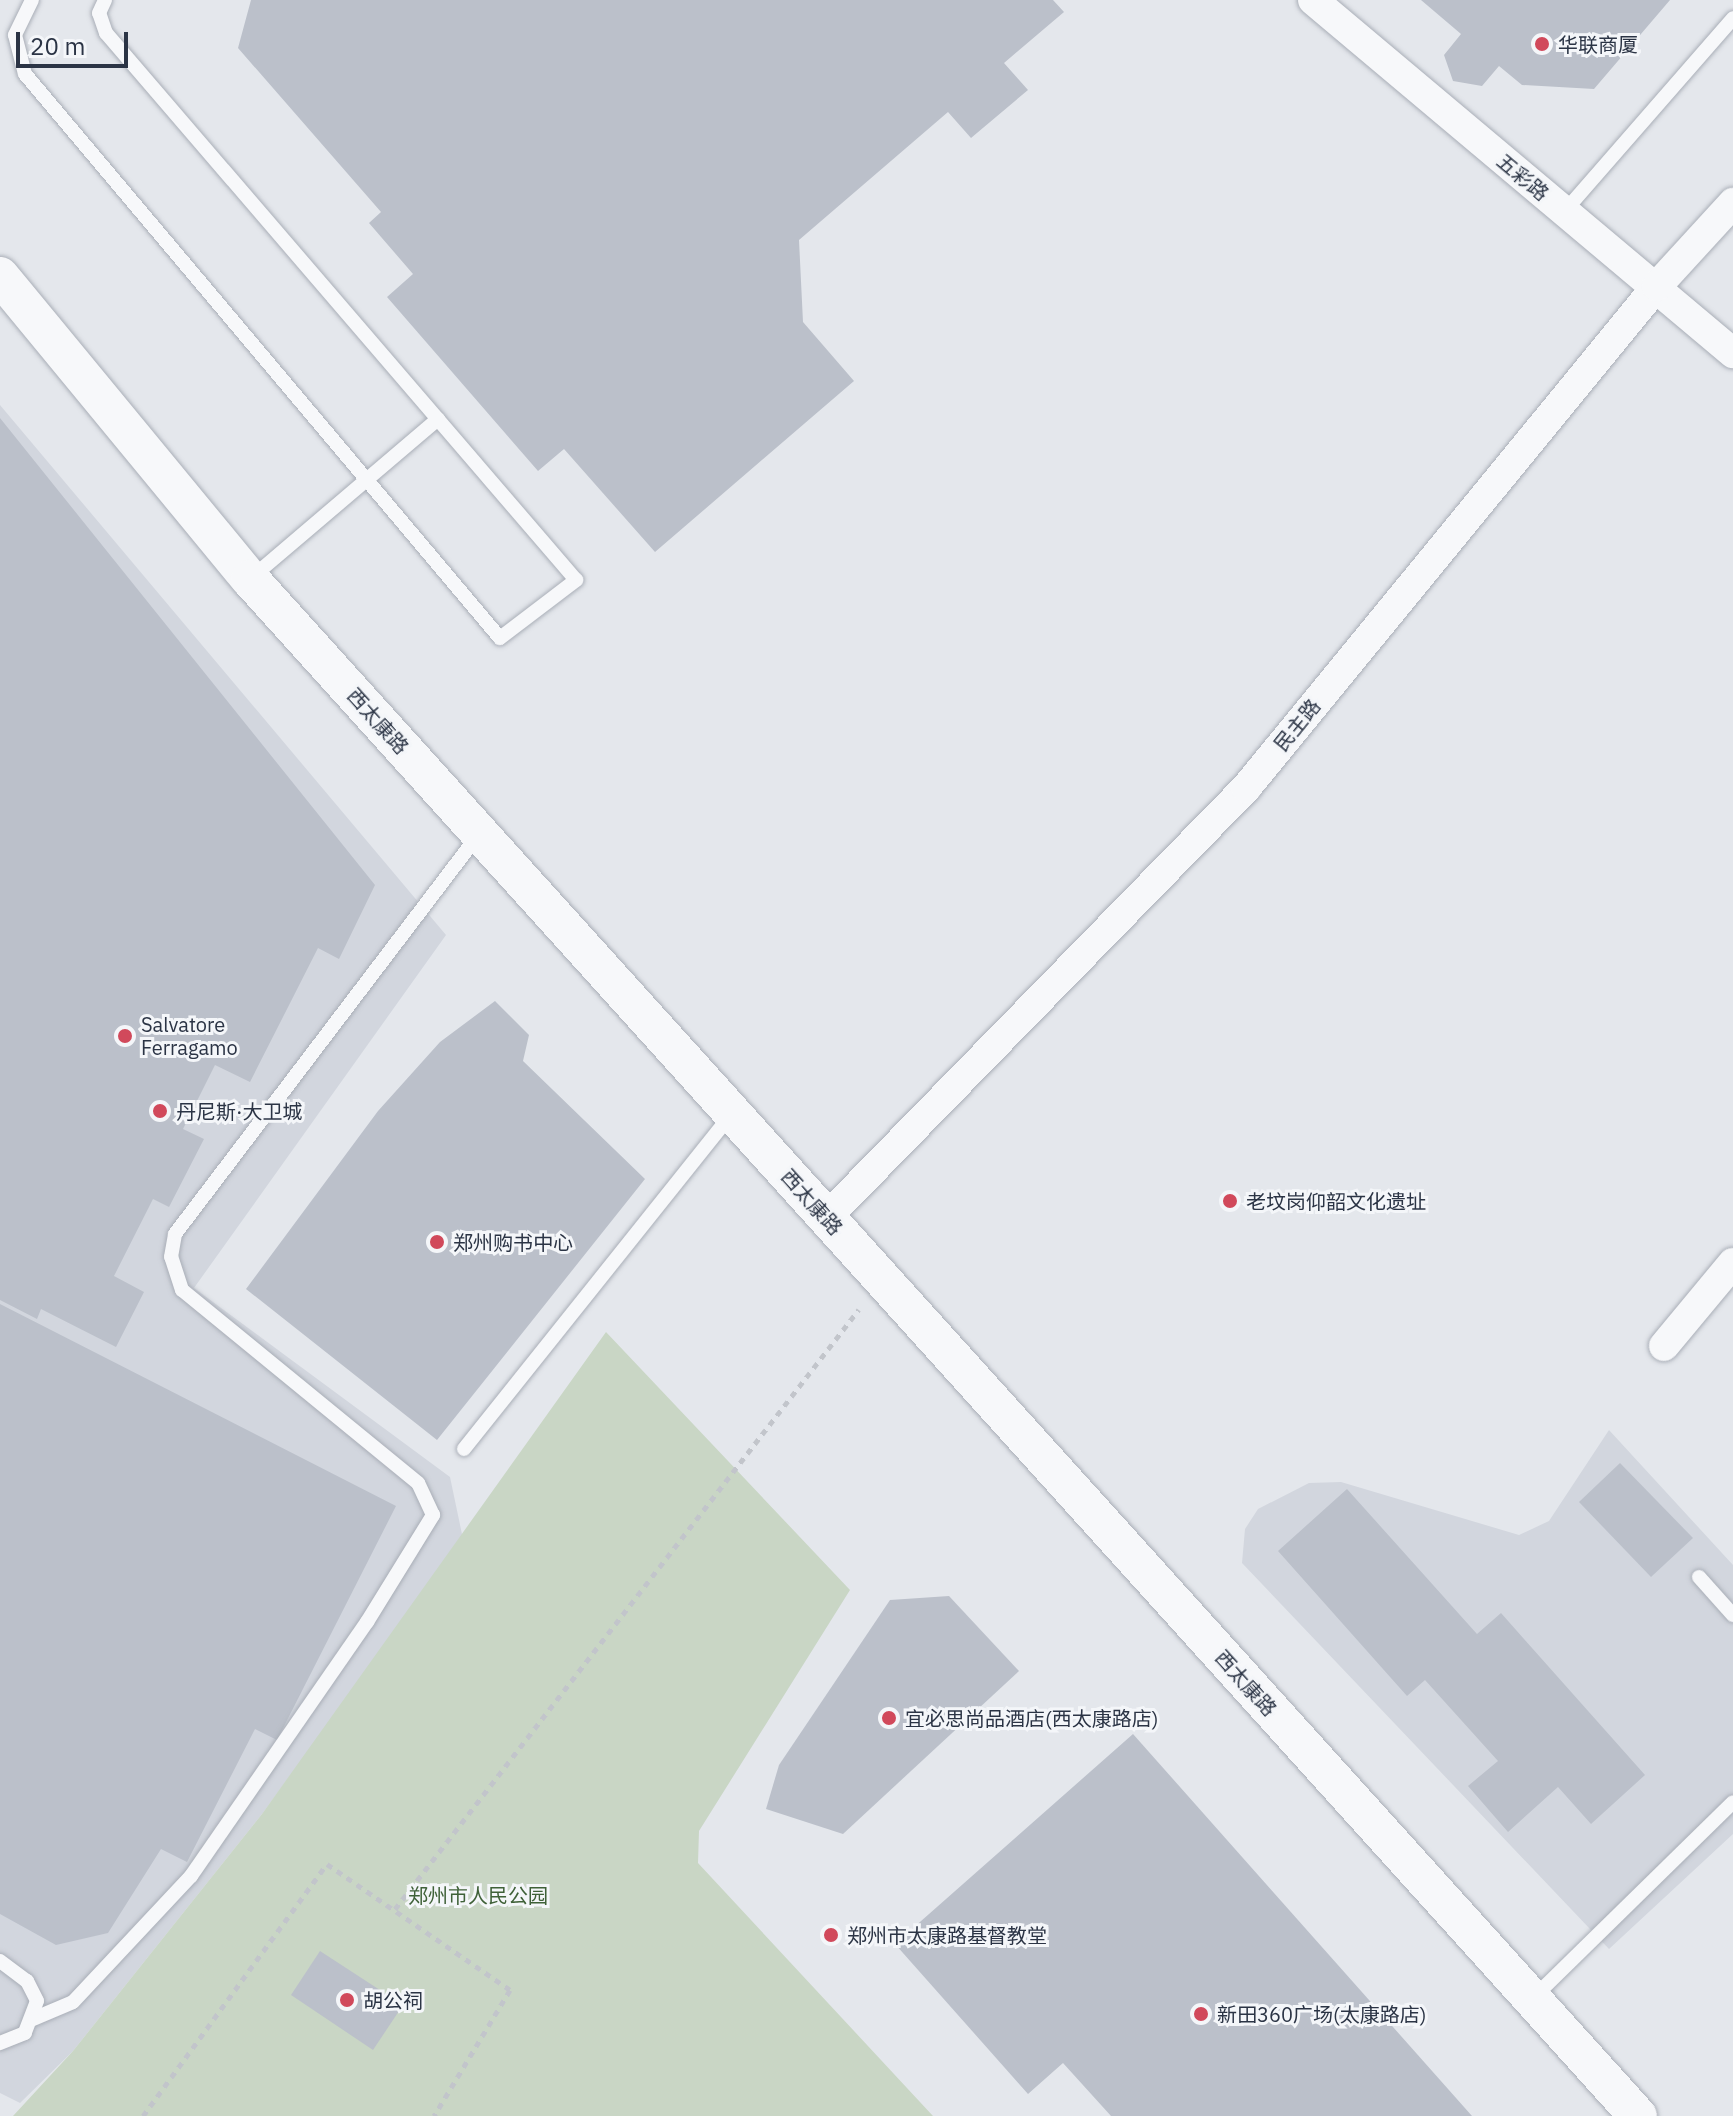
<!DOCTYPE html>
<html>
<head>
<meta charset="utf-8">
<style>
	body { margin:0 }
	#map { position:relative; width:1733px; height:2116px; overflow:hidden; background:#e4e7ec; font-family:"IBM Plex Sans","Noto Sans SC",sans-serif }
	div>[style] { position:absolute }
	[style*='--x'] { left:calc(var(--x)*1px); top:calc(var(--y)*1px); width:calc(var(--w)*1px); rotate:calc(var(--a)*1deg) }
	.built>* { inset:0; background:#d2d6de }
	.green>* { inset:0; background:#c9d6c5 }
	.building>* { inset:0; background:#bbc0ca }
	.path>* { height:5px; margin-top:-2.5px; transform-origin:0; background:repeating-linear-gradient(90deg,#c2c5cb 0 6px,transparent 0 12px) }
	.roads { filter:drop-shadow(0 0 2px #a9aeb7) drop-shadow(0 0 2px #a9aeb7) }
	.service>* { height:14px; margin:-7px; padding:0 7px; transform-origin:7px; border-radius:7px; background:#f7f8fa }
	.minor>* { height:30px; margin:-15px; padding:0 15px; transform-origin:15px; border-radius:15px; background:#f7f8fa }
	.tertiary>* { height:38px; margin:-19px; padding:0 19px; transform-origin:19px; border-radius:19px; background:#f7f8fa }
	.dots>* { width:22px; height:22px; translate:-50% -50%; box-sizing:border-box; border:4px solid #f4f6f9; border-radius:50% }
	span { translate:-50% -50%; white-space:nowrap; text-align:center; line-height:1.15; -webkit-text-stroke:6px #f4f6f9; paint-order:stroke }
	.poi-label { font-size:20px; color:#2b3445 }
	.left { translate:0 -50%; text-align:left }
	.street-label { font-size:20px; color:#2b3445 }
	.park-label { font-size:20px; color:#3f6138 }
	.scale { position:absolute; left:16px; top:32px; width:112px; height:36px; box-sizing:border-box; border:4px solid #2b3445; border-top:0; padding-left:10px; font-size:24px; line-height:28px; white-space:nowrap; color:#2b3445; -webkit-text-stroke:6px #f4f6f9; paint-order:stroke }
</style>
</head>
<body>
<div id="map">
	<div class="built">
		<i style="clip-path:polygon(0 405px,446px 935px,194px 1288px,450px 1477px,463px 1539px,262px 1814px,73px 2051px,20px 2103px,0 2093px)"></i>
		<i style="clip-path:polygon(1609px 1430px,1733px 1565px,1733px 1834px,1609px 1949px,1242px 1563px,1245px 1529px,1258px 1509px,1309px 1483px,1341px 1482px,1519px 1535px,1549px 1521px)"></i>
	</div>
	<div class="green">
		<i style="clip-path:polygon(606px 1332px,850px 1590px,699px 1831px,698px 1863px,933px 2116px,13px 2116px,73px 2051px,262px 1814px)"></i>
	</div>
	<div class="building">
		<i style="clip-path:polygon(251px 0,1053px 0,1064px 12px,1004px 63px,1028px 90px,971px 138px,948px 112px,799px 240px,803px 322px,854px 381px,655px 552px,564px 449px,538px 471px,387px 297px,413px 274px,369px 223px,381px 212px,238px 48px)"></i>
		<i style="clip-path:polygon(1421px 0,1670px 0,1594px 89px,1522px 85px,1499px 66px,1482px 86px,1453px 81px,1444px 55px,1461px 34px)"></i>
		<i style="clip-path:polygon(0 418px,375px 885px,339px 959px,318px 948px,250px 1082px,215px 1065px,183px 1129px,204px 1139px,169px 1207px,153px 1199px,114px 1276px,144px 1292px,116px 1347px,41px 1309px,37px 1319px,0 1300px)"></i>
		<i style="clip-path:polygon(495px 1001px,529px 1035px,523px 1061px,645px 1179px,437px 1440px,246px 1289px,378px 1111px,440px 1042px)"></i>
		<i style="clip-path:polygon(0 1304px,396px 1506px,277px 1740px,255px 1729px,187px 1862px,161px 1849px,108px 1933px,56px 1945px,0 1914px)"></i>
		<i style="clip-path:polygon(1620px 1463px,1693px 1538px,1651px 1577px,1579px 1502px)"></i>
		<i style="clip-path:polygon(1347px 1489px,1477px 1634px,1501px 1613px,1645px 1775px,1591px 1824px,1558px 1787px,1508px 1832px,1468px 1786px,1498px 1761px,1425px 1680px,1407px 1696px,1278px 1551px)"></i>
		<i style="clip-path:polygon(949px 1596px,1019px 1671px,843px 1834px,766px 1809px,779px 1765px,890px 1600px)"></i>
		<i style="clip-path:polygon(1133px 1734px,1472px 2116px,1111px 2116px,1063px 2063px,1028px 2094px,895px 1944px)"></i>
		<i style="clip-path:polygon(320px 1951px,403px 2005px,373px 2050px,291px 1995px)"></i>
	</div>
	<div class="path">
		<i style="--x:395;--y:1909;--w:758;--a:-52.28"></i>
		<i style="--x:143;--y:2116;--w:312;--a:-53.9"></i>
		<i style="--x:327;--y:1864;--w:222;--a:34.5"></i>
		<i style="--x:510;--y:1990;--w:147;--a:121.1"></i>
	</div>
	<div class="roads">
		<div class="service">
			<i style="--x:32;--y:0;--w:39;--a:116"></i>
			<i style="--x:15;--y:35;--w:40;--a:75.6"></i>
			<i style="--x:25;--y:74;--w:737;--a:49.9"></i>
			<i style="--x:500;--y:638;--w:96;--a:-37.3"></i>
			<i style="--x:576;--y:580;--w:721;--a:-130.67"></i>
			<i style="--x:106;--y:33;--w:21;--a:-109"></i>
			<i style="--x:99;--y:13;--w:14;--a:-65"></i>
			<i style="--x:1564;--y:212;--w:257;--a:-48.9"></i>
			<i style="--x:250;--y:579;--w:247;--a:-40.4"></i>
			<i style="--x:464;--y:1449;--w:428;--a:-51.4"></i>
			<i style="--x:1699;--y:1577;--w:51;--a:48.2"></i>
			<i style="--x:0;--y:1961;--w:34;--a:37"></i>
			<i style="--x:27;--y:1981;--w:22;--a:63"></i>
			<i style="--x:37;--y:2001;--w:34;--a:111"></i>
			<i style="--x:25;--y:2033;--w:27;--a:158"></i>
			<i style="--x:1532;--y:1999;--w:281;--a:-44.4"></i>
			<i style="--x:33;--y:2019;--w:43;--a:-23"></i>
			<i style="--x:73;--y:2002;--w:173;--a:-46.9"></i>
			<i style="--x:191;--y:1876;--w:309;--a:-55.3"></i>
			<i style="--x:367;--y:1622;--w:126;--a:-58.3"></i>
			<i style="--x:433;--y:1515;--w:35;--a:-115"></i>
			<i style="--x:418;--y:1483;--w:305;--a:-140.7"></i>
			<i style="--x:182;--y:1290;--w:35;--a:-108"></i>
			<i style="--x:171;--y:1257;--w:23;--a:-80"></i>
			<i style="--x:175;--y:1234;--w:502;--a:-52.77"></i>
		</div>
		<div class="minor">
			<i style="--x:1313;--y:0;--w:549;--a:40.05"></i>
			<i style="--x:827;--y:1217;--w:600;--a:-45.68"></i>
			<i style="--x:1246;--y:788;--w:649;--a:-50.69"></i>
			<i style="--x:1657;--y:286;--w:113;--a:-47.5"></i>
			<i style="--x:1664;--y:1346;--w:108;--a:-50.3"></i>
		</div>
		<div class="tertiary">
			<i style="--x:0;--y:276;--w:393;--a:50.5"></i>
			<i style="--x:250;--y:579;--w:2071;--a:47.92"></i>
		</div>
	</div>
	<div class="dots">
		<i style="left:1542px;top:44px;background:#d1495b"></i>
		<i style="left:125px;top:1036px;background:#d1495b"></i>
		<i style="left:160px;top:1111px;background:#d1495b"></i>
		<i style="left:1230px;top:1201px;background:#d1495b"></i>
		<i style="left:437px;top:1242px;background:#d1495b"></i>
		<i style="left:889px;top:1718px;background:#d1495b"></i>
		<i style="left:831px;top:1935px;background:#d1495b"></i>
		<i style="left:347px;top:2000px;background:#d1495b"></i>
		<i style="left:1201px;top:2014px;background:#d1495b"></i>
	</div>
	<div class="poi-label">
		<span class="left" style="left:1558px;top:44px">华联商厦</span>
		<span class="left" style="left:141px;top:1036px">Salvatore<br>Ferragamo</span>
		<span class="left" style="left:176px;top:1111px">丹尼斯·大卫城</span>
		<span class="left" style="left:1246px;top:1201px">老坟岗仰韶文化遗址</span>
		<span class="left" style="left:453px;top:1242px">郑州购书中心</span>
		<span class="left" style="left:905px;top:1718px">宜必思尚品酒店(西太康路店)</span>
		<span class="left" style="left:847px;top:1935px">郑州市太康路基督教堂</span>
		<span class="left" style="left:363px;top:2000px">胡公祠</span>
		<span class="left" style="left:1217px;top:2014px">新田360广场(太康路店)</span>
	</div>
	<div class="street-label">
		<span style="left:1523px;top:177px;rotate:40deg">五彩路</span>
		<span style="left:378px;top:721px;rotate:48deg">西太康路</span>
		<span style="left:1297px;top:725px;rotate:-51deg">民主路</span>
		<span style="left:812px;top:1202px;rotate:48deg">西太康路</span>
		<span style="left:1246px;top:1683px;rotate:48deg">西太康路</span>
	</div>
	<div class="park-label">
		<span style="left:478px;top:1895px">郑州市人民公园</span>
	</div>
	<div class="scale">20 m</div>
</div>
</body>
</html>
